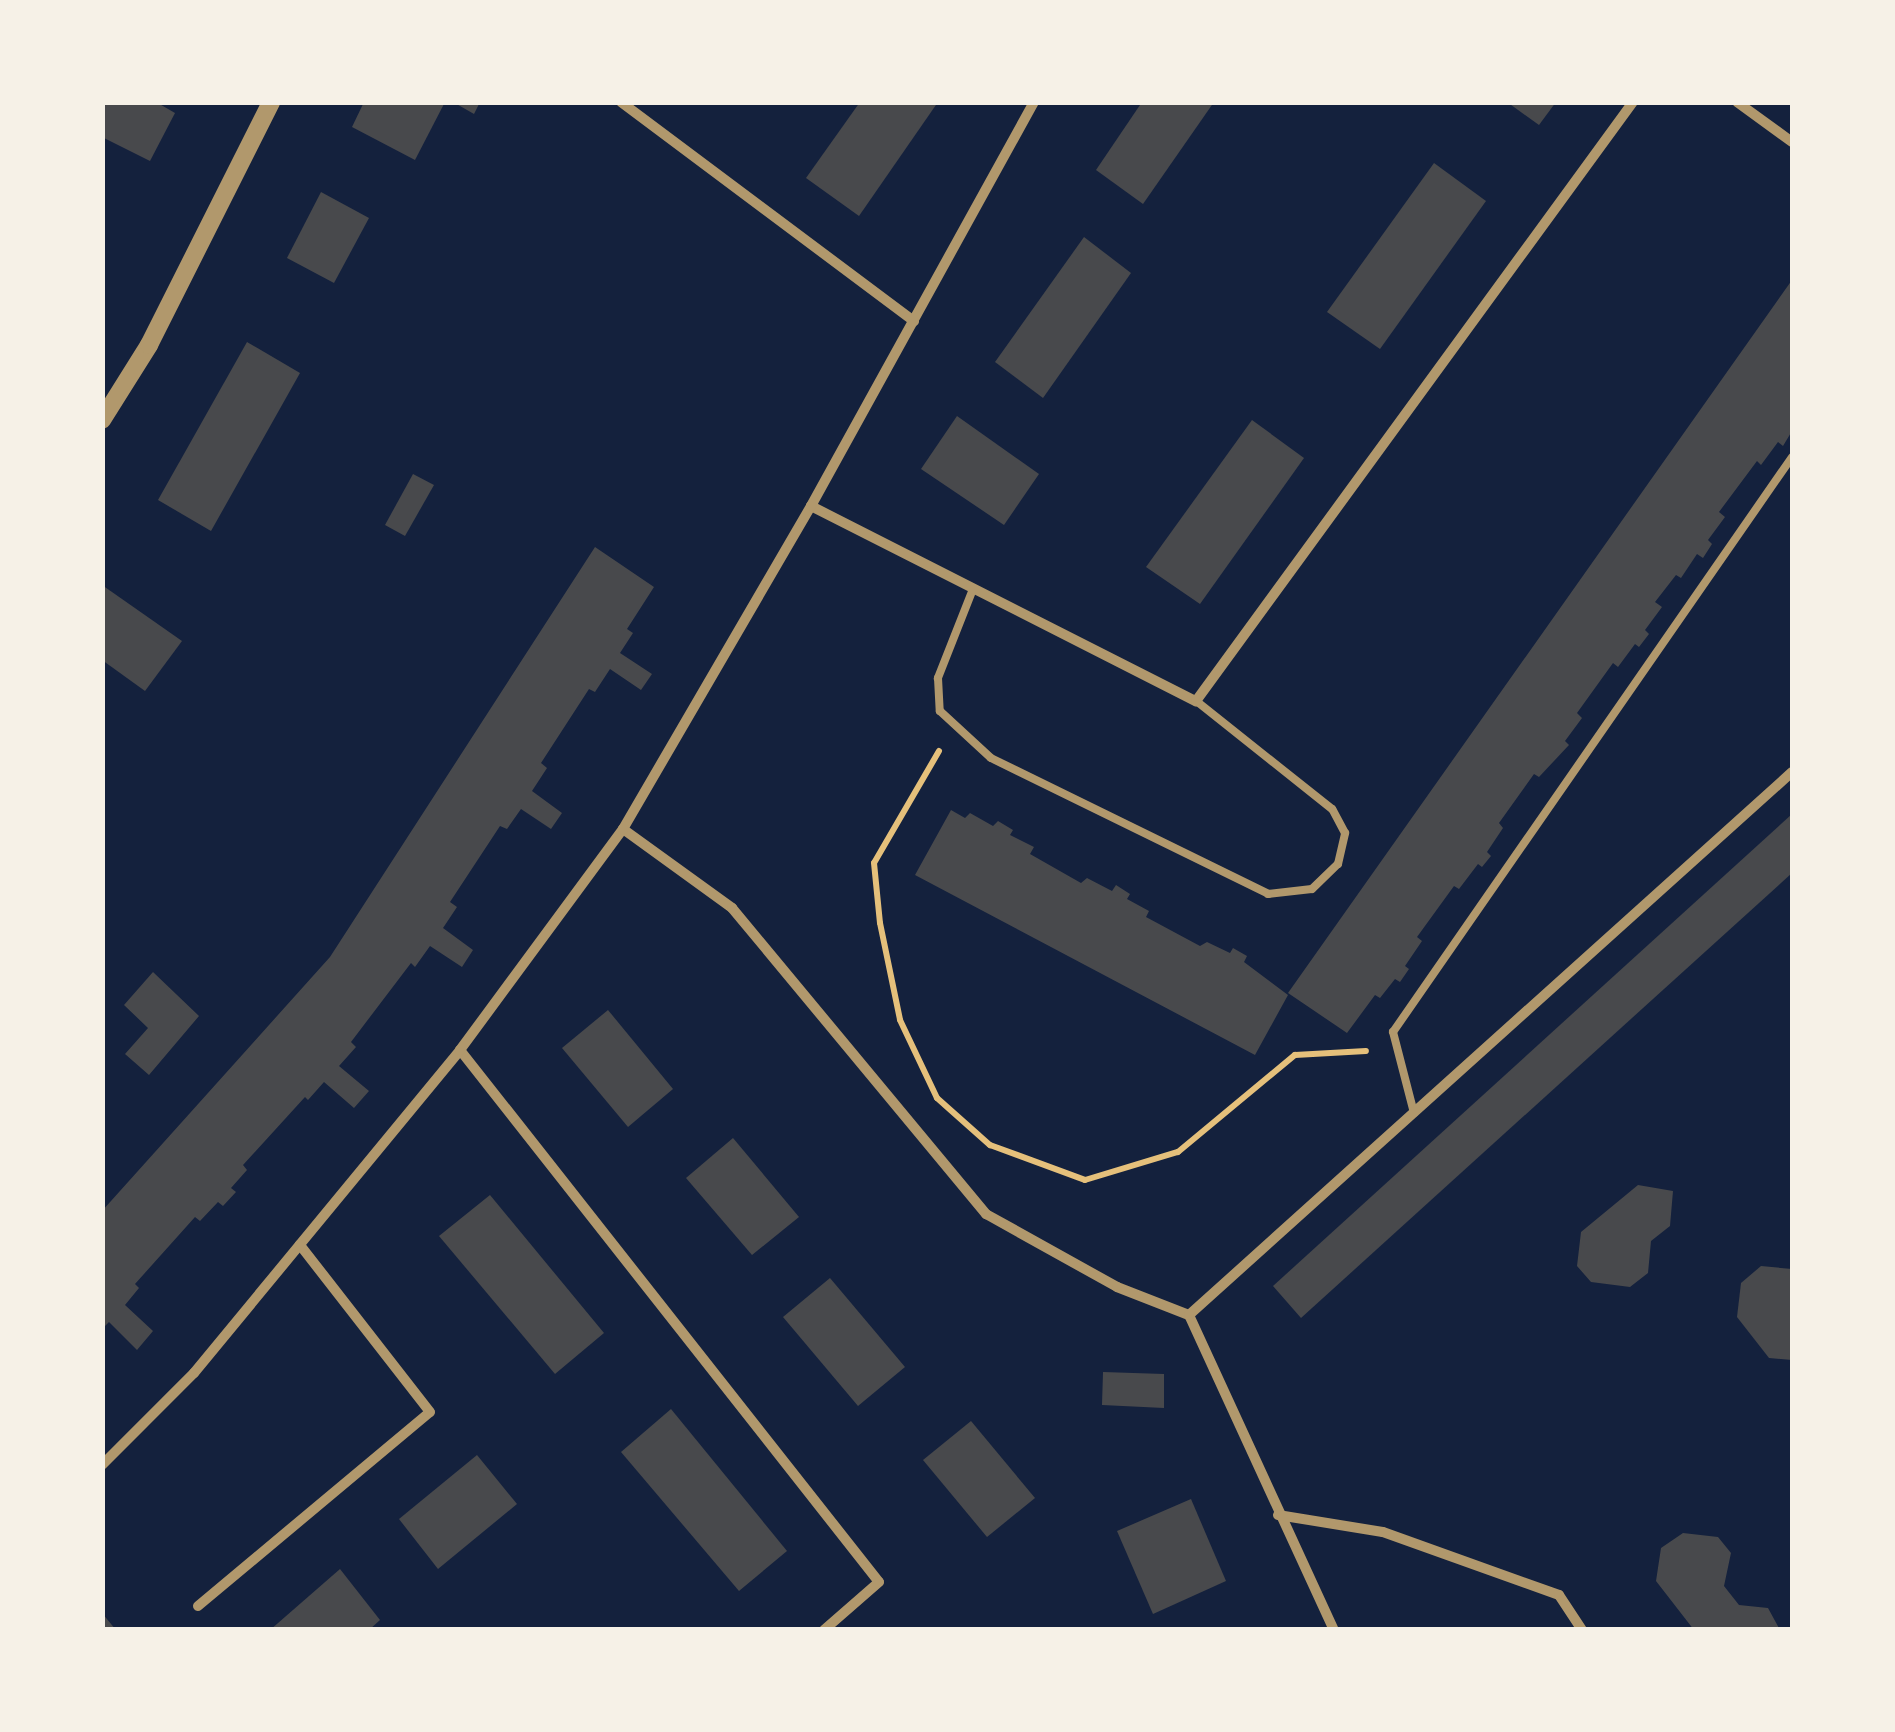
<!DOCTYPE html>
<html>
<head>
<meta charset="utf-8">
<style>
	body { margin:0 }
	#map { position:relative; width:1895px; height:1732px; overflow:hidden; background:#14213d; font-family:Manrope,sans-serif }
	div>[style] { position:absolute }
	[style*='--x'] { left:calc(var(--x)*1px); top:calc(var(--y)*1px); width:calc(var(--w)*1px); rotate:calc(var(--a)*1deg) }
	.building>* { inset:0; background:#48494c }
	.path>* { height:6px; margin:-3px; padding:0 3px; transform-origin:3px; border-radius:3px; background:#e5c07b }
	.service>* { height:8px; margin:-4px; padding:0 4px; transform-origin:4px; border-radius:4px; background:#b1986c }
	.minor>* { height:10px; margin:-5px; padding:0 5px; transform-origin:5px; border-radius:5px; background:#b1986c }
	.tertiary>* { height:18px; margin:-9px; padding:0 9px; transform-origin:9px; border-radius:9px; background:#b1986c }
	span { translate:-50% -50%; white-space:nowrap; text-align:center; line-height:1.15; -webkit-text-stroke:10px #f6f1e7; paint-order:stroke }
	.frame { position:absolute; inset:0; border:105px solid #f6f1e7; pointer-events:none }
</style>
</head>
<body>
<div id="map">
	<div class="building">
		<i style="clip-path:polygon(102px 102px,156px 102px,175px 113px,150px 161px,102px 137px)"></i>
		<i style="clip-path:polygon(364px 102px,445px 102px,415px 160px,352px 127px)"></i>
		<i style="clip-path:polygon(453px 102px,480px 102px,474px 114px)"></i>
		<i style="clip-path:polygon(860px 102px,938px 102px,859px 216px,806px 178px)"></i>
		<i style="clip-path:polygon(1142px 102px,1214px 102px,1143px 204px,1096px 170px)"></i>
		<i style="clip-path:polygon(1507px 102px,1556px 102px,1539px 125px)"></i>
		<i style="clip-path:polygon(1434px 163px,1486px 201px,1380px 349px,1327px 312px)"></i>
		<i style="clip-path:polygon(321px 192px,369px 218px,334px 283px,287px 258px)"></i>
		<i style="clip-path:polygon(1084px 237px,1131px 273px,1043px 398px,995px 362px)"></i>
		<i style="clip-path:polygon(1792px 280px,1792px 431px,1783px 446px,1778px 442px,1761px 465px,1757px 461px,1719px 512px,1725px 517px,1708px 540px,1712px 544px,1703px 558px,1697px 554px,1681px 578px,1676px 575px,1655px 602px,1662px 607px,1645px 630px,1649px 634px,1639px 647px,1635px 644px,1618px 667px,1613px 663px,1577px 713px,1582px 718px,1565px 741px,1569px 745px,1539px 777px,1534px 774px,1499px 823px,1503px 828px,1487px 852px,1491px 856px,1482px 867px,1478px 864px,1459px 889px,1454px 886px,1417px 937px,1422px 941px,1405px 966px,1409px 969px,1400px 982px,1395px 979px,1380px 998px,1375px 995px,1347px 1033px,1288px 993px)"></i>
		<i style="clip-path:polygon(247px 342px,300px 373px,211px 531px,158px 500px)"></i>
		<i style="clip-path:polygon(957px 416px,1039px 474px,1004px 525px,921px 469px)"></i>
		<i style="clip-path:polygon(1252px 420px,1304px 458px,1200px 604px,1146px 567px)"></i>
		<i style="clip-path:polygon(413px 474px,434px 485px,405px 536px,385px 525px)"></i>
		<i style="clip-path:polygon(595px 547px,654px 587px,627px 629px,633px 633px,620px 653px,652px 674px,641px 690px,610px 669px,595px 692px,589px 689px,541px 763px,547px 768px,532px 791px,562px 813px,551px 829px,521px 809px,507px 829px,500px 826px,450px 902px,457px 907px,443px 928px,473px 950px,462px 967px,430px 946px,415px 967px,411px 963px,351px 1042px,356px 1047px,339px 1066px,369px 1091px,354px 1108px,324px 1082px,308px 1100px,305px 1097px,243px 1165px,247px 1170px,231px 1188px,236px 1192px,223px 1206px,218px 1202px,200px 1221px,195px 1217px,135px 1284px,139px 1288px,125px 1305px,153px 1331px,137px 1350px,109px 1322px,102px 1329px,102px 1211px,330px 957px)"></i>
		<i style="clip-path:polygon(102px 585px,182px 641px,145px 691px,102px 660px)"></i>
		<i style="clip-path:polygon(951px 810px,965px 818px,970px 813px,993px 826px,998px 821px,1013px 830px,1010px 835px,1034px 847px,1030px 854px,1081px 883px,1087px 878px,1112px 891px,1116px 885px,1130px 894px,1127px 899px,1149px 911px,1146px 917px,1200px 946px,1207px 942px,1230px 953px,1233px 948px,1247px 956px,1244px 962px,1288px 995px,1255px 1055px,915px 875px)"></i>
		<i style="clip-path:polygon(1792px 814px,1792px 873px,1301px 1318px,1273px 1286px)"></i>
		<i style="clip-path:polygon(153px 972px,199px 1016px,149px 1075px,125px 1054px,148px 1028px,124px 1005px)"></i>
		<i style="clip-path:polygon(608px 1010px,673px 1089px,628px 1127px,562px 1048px)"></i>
		<i style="clip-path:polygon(733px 1138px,799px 1217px,752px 1255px,686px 1178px)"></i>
		<i style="clip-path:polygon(1638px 1185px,1673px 1191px,1670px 1226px,1651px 1241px,1648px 1273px,1630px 1287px,1591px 1282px,1577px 1266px,1581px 1232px)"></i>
		<i style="clip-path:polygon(490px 1195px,604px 1333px,555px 1374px,439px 1236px)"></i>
		<i style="clip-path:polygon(1761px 1266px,1792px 1269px,1792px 1360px,1769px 1358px,1737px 1317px,1741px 1283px)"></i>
		<i style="clip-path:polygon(830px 1278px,905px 1367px,858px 1406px,783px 1317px)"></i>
		<i style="clip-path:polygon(1103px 1372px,1164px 1374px,1164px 1408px,1102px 1405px)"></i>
		<i style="clip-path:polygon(671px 1409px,787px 1551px,739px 1591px,621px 1452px)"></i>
		<i style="clip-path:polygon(971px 1421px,1035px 1498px,987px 1537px,923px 1460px)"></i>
		<i style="clip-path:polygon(477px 1455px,517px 1504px,438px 1569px,399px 1519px)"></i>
		<i style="clip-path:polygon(1191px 1499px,1226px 1581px,1153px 1614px,1117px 1531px)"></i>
		<i style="clip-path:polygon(1683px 1533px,1718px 1537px,1731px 1553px,1724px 1586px,1739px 1605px,1768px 1608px,1780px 1630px,1694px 1630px,1656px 1581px,1661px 1548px)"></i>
		<i style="clip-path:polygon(340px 1569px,380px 1620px,369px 1630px,270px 1630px)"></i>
		<i style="clip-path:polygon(102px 1613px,116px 1630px,102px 1630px)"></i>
	</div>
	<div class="path">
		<i style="--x:939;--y:751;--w:129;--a:120.1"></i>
		<i style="--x:874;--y:863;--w:60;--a:84.3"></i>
		<i style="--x:880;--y:923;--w:99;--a:78.3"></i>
		<i style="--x:900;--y:1020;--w:86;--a:64.6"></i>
		<i style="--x:937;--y:1098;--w:71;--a:41.6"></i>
		<i style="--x:990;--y:1145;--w:101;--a:20.2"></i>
		<i style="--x:1085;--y:1180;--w:97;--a:-16.8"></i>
		<i style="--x:1178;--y:1152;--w:152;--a:-39.7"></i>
		<i style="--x:1295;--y:1055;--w:71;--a:-3.2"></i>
	</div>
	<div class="service">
		<i style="--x:973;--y:589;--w:96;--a:111.5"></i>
		<i style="--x:938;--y:678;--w:33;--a:87"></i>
		<i style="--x:940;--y:711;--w:69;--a:42.7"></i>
		<i style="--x:991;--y:758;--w:309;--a:26.1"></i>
		<i style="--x:1268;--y:894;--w:44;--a:-6.5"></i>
		<i style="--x:1312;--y:889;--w:36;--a:-44"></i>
		<i style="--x:1338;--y:864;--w:32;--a:-77"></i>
		<i style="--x:1345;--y:833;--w:27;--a:-118"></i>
		<i style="--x:1332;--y:809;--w:174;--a:-141.5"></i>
		<i style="--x:1414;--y:1113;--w:84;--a:-104.5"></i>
		<i style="--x:1393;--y:1032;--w:700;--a:-55.24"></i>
	</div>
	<div class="minor">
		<i style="--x:621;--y:102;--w:366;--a:36.8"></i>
		<i style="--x:1737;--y:102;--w:68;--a:36"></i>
		<i style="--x:811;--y:506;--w:432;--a:26.9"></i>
		<i style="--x:1196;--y:701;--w:741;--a:-53.89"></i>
		<i style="--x:623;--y:829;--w:135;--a:35.9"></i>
		<i style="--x:732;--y:908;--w:398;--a:50.3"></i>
		<i style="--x:986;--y:1214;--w:150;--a:29.1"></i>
		<i style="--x:1117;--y:1287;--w:77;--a:21.3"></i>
		<i style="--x:1189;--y:1315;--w:347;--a:65.3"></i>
		<i style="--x:460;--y:1050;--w:677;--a:51.78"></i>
		<i style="--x:879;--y:1582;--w:73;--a:138.9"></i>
		<i style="--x:1189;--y:1315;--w:811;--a:-42"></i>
		<i style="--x:102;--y:1465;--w:130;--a:-45"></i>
		<i style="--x:194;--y:1373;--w:418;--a:-50.5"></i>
		<i style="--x:460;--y:1050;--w:275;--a:-53.6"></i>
		<i style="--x:623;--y:829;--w:374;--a:-59.8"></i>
		<i style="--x:811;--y:506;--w:461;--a:-61.1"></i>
		<i style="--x:1278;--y:1515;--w:106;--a:9.2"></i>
		<i style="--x:1383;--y:1532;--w:187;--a:19.7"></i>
		<i style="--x:1559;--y:1595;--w:42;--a:56.7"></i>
		<i style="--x:198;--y:1606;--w:302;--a:-39.9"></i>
		<i style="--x:430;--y:1412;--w:212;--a:-127.9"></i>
	</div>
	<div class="tertiary">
		<i style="--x:102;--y:420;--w:89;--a:-57.9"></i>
		<i style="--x:149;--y:345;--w:272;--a:-63.3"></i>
	</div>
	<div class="frame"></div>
</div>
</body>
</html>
